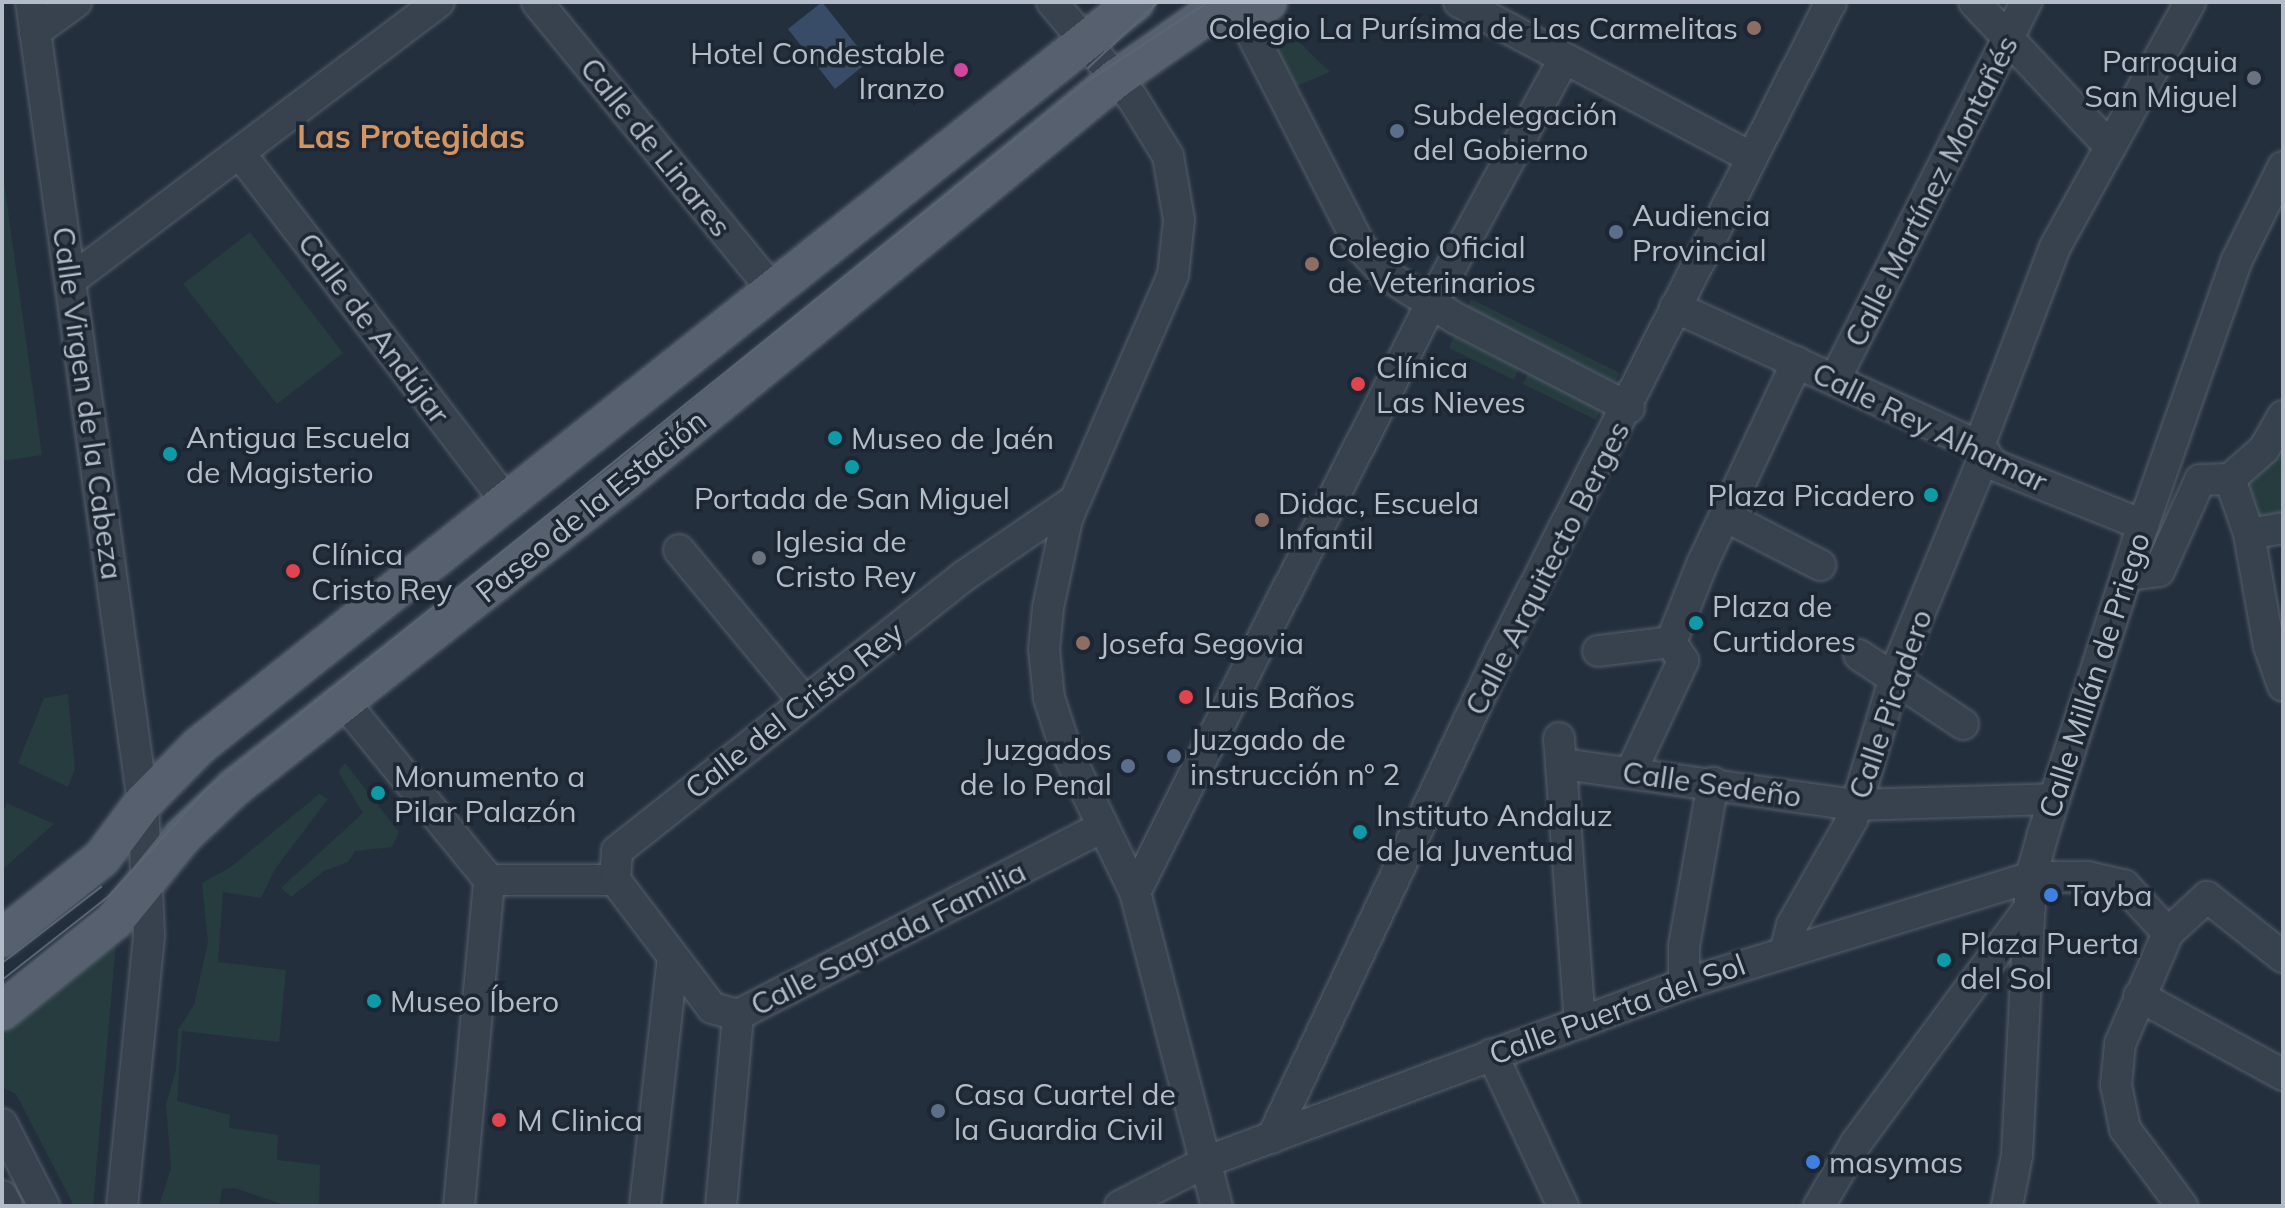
<!DOCTYPE html>
<html>
<head>
<meta charset="utf-8">
<style>
	body { margin:0 }
	#map { position:relative; width:2285px; height:1208px; overflow:hidden; background:#242f3e; font-family:Mulish,sans-serif }
	div>[style] { position:absolute }
	[style*='--x'] { left:calc(var(--x)*1px); top:calc(var(--y)*1px); width:calc(var(--w)*1px); rotate:calc(var(--a)*1deg) }
	.green>* { inset:0; background:#263c3f }
	.water>* { inset:0; background:#394c67 }
	.roads { filter:drop-shadow(0 0 2px #565f6c) drop-shadow(0 0 2px #565f6c) }
	.minor>* { height:30px; margin:-15px; padding:0 15px; transform-origin:15px; border-radius:15px; background:#38414e }
	.major>* { height:38px; margin:-19px; padding:0 19px; transform-origin:19px; border-radius:19px; background:#56606e }
	.tram>* { height:2px; margin:-1px; padding:0 1px; transform-origin:1px; border-radius:1px; background:#5a6575 }
	.dots>* { width:22px; height:22px; translate:-50% -50%; box-sizing:border-box; border:4px solid #1d2633; border-radius:50% }
	span { translate:-50% -50%; white-space:nowrap; text-align:center; line-height:1.15; -webkit-text-stroke:7px #1d2633; paint-order:stroke }
	.poi-label { font-size:30px; color:#b4bcc9 }
	.right { translate:-100% -50%; text-align:right }
	.left { translate:0 -50%; text-align:left }
	.street-label { font-size:30px; color:#b4bcc9 }
	.neighbourhood-label { font-size:32px; color:#d59563; font-weight:700 }
	.frame { position:absolute; inset:0; border:4px solid #b4bcc9; pointer-events:none }
</style>
</head>
<body>
<div id="map">
	<div class="green">
		<i style="clip-path:polygon(1298px 41px,1330px 72px,1297px 86px,1275px 47px)"></i>
		<i style="clip-path:polygon(2px 168px,42px 455px,2px 461px)"></i>
		<i style="clip-path:polygon(250px 232px,343px 353px,277px 404px,183px 284px)"></i>
		<i style="clip-path:polygon(1471px 299px,1620px 373px,1615px 382px,1467px 307px)"></i>
		<i style="clip-path:polygon(1454px 336px,1519px 368px,1514px 380px,1449px 348px)"></i>
		<i style="clip-path:polygon(1528px 373px,1601px 408px,1596px 420px,1523px 384px)"></i>
		<i style="clip-path:polygon(2283px 425px,2283px 522px,2255px 525px,2236px 480px)"></i>
		<i style="clip-path:polygon(68px 694px,75px 769px,68px 787px,18px 763px,44px 698px)"></i>
		<i style="clip-path:polygon(345px 763px,399px 832px,392px 847px,355px 851px,348px 862px,324px 871px,291px 897px,281px 888px,363px 813px,338px 772px)"></i>
		<i style="clip-path:polygon(319px 794px,328px 799px,275px 869px,261px 898px,223px 892px,218px 962px,286px 970px,279px 1042px,182px 1031px,177px 1101px,230px 1115px,229px 1128px,278px 1135px,277px 1160px,320px 1165px,319px 1206px,282px 1204px,234px 1188px,222px 1189px,219px 1206px,159px 1206px,171px 1168px,166px 1104px,176px 1070px,178px 1030px,194px 1005px,208px 942px,202px 883px,231px 867px)"></i>
		<i style="clip-path:polygon(7px 803px,54px 824px,2px 870px,2px 815px)"></i>
		<i style="clip-path:polygon(116px 943px,93px 1206px,74px 1206px,16px 1094px,2px 1087px,2px 1023px)"></i>
	</div>
	<div class="water">
		<i style="clip-path:polygon(822px 2px,869px 61px,835px 89px,788px 29px)"></i>
	</div>
	<div class="roads">
		<div class="minor">
			<i style="--x:31;--y:2;--w:809;--a:82.04"></i>
			<i style="--x:143;--y:803;--w:133;--a:87.4"></i>
			<i style="--x:149;--y:936;--w:271;--a:95.7"></i>
			<i style="--x:537;--y:2;--w:376;--a:50.7"></i>
			<i style="--x:1052;--y:2;--w:126;--a:50.1"></i>
			<i style="--x:1133;--y:99;--w:67;--a:58.4"></i>
			<i style="--x:1168;--y:156;--w:65;--a:80.2"></i>
			<i style="--x:1179;--y:220;--w:55;--a:96.2"></i>
			<i style="--x:1173;--y:275;--w:266;--a:113.5"></i>
			<i style="--x:1067;--y:519;--w:91;--a:102.1"></i>
			<i style="--x:1048;--y:608;--w:41;--a:95.6"></i>
			<i style="--x:1044;--y:649;--w:49;--a:84.2"></i>
			<i style="--x:1049;--y:698;--w:55;--a:71.9"></i>
			<i style="--x:1066;--y:750;--w:158;--a:64.1"></i>
			<i style="--x:1135;--y:892;--w:325;--a:75.4"></i>
			<i style="--x:1459;--y:2;--w:332;--a:28"></i>
			<i style="--x:1974;--y:2;--w:199;--a:46.8"></i>
			<i style="--x:1241;--y:13;--w:262;--a:62.9"></i>
			<i style="--x:1360;--y:246;--w:38;--a:48"></i>
			<i style="--x:1385;--y:274;--w:83;--a:32.2"></i>
			<i style="--x:1455;--y:318;--w:196;--a:27.3"></i>
			<i style="--x:35;--y:32;--w:51;--a:-36.2"></i>
			<i style="--x:242;--y:156;--w:434;--a:52.6"></i>
			<i style="--x:71;--y:280;--w:461;--a:-37.1"></i>
			<i style="--x:1675;--y:307;--w:334;--a:24.6"></i>
			<i style="--x:1979;--y:446;--w:24;--a:52"></i>
			<i style="--x:1994;--y:465;--w:161;--a:21.9"></i>
			<i style="--x:1835;--y:379;--w:423;--a:-63.1"></i>
			<i style="--x:2283;--y:416;--w:38;--a:120"></i>
			<i style="--x:2264;--y:449;--w:45;--a:138.6"></i>
			<i style="--x:2230;--y:479;--w:58;--a:70.9"></i>
			<i style="--x:2249;--y:534;--w:114;--a:79.9"></i>
			<i style="--x:2269;--y:646;--w:42;--a:70.7"></i>
			<i style="--x:1979;--y:446;--w:213;--a:-69.1"></i>
			<i style="--x:2055;--y:247;--w:280;--a:-61.1"></i>
			<i style="--x:1727;--y:517;--w:105;--a:27.3"></i>
			<i style="--x:2249;--y:534;--w:35;--a:-10"></i>
			<i style="--x:679;--y:550;--w:196;--a:50.4"></i>
			<i style="--x:2127;--y:575;--w:32;--a:-7"></i>
			<i style="--x:2159;--y:571;--w:100;--a:-65.7"></i>
			<i style="--x:2200;--y:480;--w:30;--a:-2"></i>
			<i style="--x:1598;--y:651;--w:74;--a:-7"></i>
			<i style="--x:1859;--y:655;--w:125;--a:33.6"></i>
			<i style="--x:344;--y:702;--w:230;--a:50.8"></i>
			<i style="--x:1559;--y:738;--w:286;--a:85.8"></i>
			<i style="--x:1563;--y:764;--w:295;--a:8"></i>
			<i style="--x:1855;--y:805;--w:198;--a:-1.7"></i>
			<i style="--x:1631;--y:772;--w:123;--a:-64.9"></i>
			<i style="--x:1683;--y:661;--w:22;--a:-122"></i>
			<i style="--x:1671;--y:642;--w:86;--a:-68.2"></i>
			<i style="--x:1703;--y:562;--w:221;--a:-64.8"></i>
			<i style="--x:489;--y:880;--w:126;--a:0"></i>
			<i style="--x:615;--y:880;--w:29;--a:-86"></i>
			<i style="--x:617;--y:851;--w:443;--a:-38.4"></i>
			<i style="--x:964;--y:576;--w:135;--a:-34.4"></i>
			<i style="--x:615;--y:880;--w:161;--a:52.8"></i>
			<i style="--x:712;--y:1008;--w:27;--a:15"></i>
			<i style="--x:738;--y:1015;--w:410;--a:-27.3"></i>
			<i style="--x:1135;--y:892;--w:658;--a:-63.28"></i>
			<i style="--x:1431;--y:304;--w:279;--a:-61.5"></i>
			<i style="--x:2168;--y:933;--w:53;--a:-42.7"></i>
			<i style="--x:2207;--y:897;--w:97;--a:38.3"></i>
			<i style="--x:1786;--y:949;--w:25;--a:-76"></i>
			<i style="--x:1792;--y:925;--w:121;--a:-60.3"></i>
			<i style="--x:1852;--y:820;--w:164;--a:-73.3"></i>
			<i style="--x:1899;--y:663;--w:226;--a:-67.6"></i>
			<i style="--x:1684;--y:984;--w:38;--a:-90"></i>
			<i style="--x:1684;--y:946;--w:166;--a:-79.9"></i>
			<i style="--x:2139;--y:996;--w:164;--a:28.7"></i>
			<i style="--x:1492;--y:1054;--w:168;--a:65"></i>
			<i style="--x:2;--y:1124;--w:92;--a:62.9"></i>
			<i style="--x:1272;--y:1138;--w:537;--a:-64.77"></i>
			<i style="--x:1501;--y:652;--w:729;--a:-63.08"></i>
			<i style="--x:2;--y:1196;--w:11;--a:63"></i>
			<i style="--x:459;--y:1206;--w:327;--a:-84.7"></i>
			<i style="--x:645;--y:1206;--w:250;--a:-83.6"></i>
			<i style="--x:721;--y:1206;--w:192;--a:-84.9"></i>
			<i style="--x:1120;--y:1206;--w:99;--a:-27.1"></i>
			<i style="--x:1208;--y:1161;--w:508;--a:-20.4"></i>
			<i style="--x:1684;--y:984;--w:363;--a:-17.1"></i>
			<i style="--x:2031;--y:877;--w:57;--a:0"></i>
			<i style="--x:2088;--y:877;--w:37;--a:13"></i>
			<i style="--x:2124;--y:885;--w:65;--a:47.5"></i>
			<i style="--x:2168;--y:933;--w:121;--a:113.4"></i>
			<i style="--x:2120;--y:1044;--w:41;--a:95.6"></i>
			<i style="--x:2116;--y:1085;--w:45;--a:78.4"></i>
			<i style="--x:2125;--y:1129;--w:96;--a:53.5"></i>
			<i style="--x:1819;--y:1206;--w:73;--a:-59.6"></i>
			<i style="--x:1856;--y:1143;--w:293;--a:-53.6"></i>
			<i style="--x:2007;--y:1206;--w:52;--a:-78.9"></i>
			<i style="--x:2017;--y:1155;--w:278;--a:-87.1"></i>
			<i style="--x:2031;--y:877;--w:45;--a:-74.4"></i>
			<i style="--x:2043;--y:834;--w:325;--a:-72.1"></i>
			<i style="--x:2143;--y:525;--w:279;--a:-70.5"></i>
			<i style="--x:2236;--y:262;--w:106;--a:-63.7"></i>
		</div>
		<div class="major">
			<i style="--x:2;--y:938;--w:128;--a:-38.7"></i>
			<i style="--x:102;--y:858;--w:69;--a:-53.3"></i>
			<i style="--x:143;--y:803;--w:80;--a:-45.5"></i>
			<i style="--x:199;--y:746;--w:1196;--a:-38.48"></i>
			<i style="--x:2;--y:1011;--w:144;--a:-38.8"></i>
			<i style="--x:114;--y:921;--w:109;--a:-50.9"></i>
			<i style="--x:183;--y:836;--w:71;--a:-43.3"></i>
			<i style="--x:235;--y:787;--w:487;--a:-38.2"></i>
			<i style="--x:618;--y:486;--w:645;--a:-39.27"></i>
			<i style="--x:1117;--y:78;--w:101;--a:-34.9"></i>
			<i style="--x:1200;--y:20;--w:70;--a:-14.8"></i>
		</div>
	</div>
	<div class="tram">
		<i style="--x:1088;--y:68;--w:96;--a:-43.3"></i>
		<i style="--x:2;--y:963;--w:125;--a:-37.5"></i>
		<i style="--x:2;--y:980;--w:136;--a:-38.1"></i>
		<i style="--x:109;--y:896;--w:144;--a:-47.5"></i>
		<i style="--x:206;--y:790;--w:1133;--a:-38.8"></i>
		<i style="--x:1089;--y:80;--w:142;--a:-33.2"></i>
	</div>
	<div class="dots">
		<i style="left:1754px;top:28px;background:#8d6e63"></i>
		<i style="left:961px;top:70px;background:#d1479c"></i>
		<i style="left:2254px;top:78px;background:#6b7280"></i>
		<i style="left:1397px;top:131px;background:#5c6f8a"></i>
		<i style="left:1616px;top:232px;background:#5c6f8a"></i>
		<i style="left:1312px;top:264px;background:#8d6e63"></i>
		<i style="left:1358px;top:384px;background:#e0444e"></i>
		<i style="left:835px;top:438px;background:#0f9aa8"></i>
		<i style="left:170px;top:454px;background:#0f9aa8"></i>
		<i style="left:852px;top:467px;background:#0f9aa8"></i>
		<i style="left:1931px;top:495px;background:#0f9aa8"></i>
		<i style="left:1262px;top:520px;background:#8d6e63"></i>
		<i style="left:759px;top:558px;background:#6b7280"></i>
		<i style="left:293px;top:571px;background:#e0444e"></i>
		<i style="left:1696px;top:623px;background:#0f9aa8"></i>
		<i style="left:1083px;top:643px;background:#8d6e63"></i>
		<i style="left:1186px;top:697px;background:#e0444e"></i>
		<i style="left:1174px;top:756px;background:#5c6f8a"></i>
		<i style="left:1128px;top:766px;background:#5c6f8a"></i>
		<i style="left:378px;top:793px;background:#0f9aa8"></i>
		<i style="left:1360px;top:832px;background:#0f9aa8"></i>
		<i style="left:2051px;top:895px;background:#3f7fe0"></i>
		<i style="left:1944px;top:960px;background:#0f9aa8"></i>
		<i style="left:374px;top:1001px;background:#0f9aa8"></i>
		<i style="left:938px;top:1111px;background:#5c6f8a"></i>
		<i style="left:499px;top:1120px;background:#e0444e"></i>
		<i style="left:1813px;top:1162px;background:#3f7fe0"></i>
	</div>
	<div class="poi-label">
		<span class="right" style="left:1738px;top:28px">Colegio La Purísima de Las Carmelitas</span>
		<span class="right" style="left:945px;top:70px">Hotel Condestable<br>Iranzo</span>
		<span class="right" style="left:2238px;top:78px">Parroquia<br>San Miguel</span>
		<span class="left" style="left:1413px;top:131px">Subdelegación<br>del Gobierno</span>
		<span class="left" style="left:1632px;top:232px">Audiencia<br>Provincial</span>
		<span class="left" style="left:1328px;top:264px">Colegio Oficial<br>de Veterinarios</span>
		<span class="left" style="left:1376px;top:384px">Clínica<br>Las Nieves</span>
		<span class="left" style="left:186px;top:454px">Antigua Escuela<br>de Magisterio</span>
		<span class="left" style="left:851px;top:438px">Museo de Jaén</span>
		<span class="right" style="left:1915px;top:495px">Plaza Picadero</span>
		<span style="left:852px;top:498px">Portada de San Miguel</span>
		<span class="left" style="left:1278px;top:520px">Didac, Escuela<br>Infantil</span>
		<span class="left" style="left:775px;top:558px">Iglesia de<br>Cristo Rey</span>
		<span class="left" style="left:311px;top:571px">Clínica<br>Cristo Rey</span>
		<span class="left" style="left:1712px;top:623px">Plaza de<br>Curtidores</span>
		<span class="left" style="left:1099px;top:643px">Josefa Segovia</span>
		<span class="left" style="left:1204px;top:697px">Luis Baños</span>
		<span class="left" style="left:1190px;top:756px">Juzgado de<br>instrucción nº 2</span>
		<span class="right" style="left:1112px;top:766px">Juzgados<br>de lo Penal</span>
		<span class="left" style="left:394px;top:793px">Monumento a<br>Pilar Palazón</span>
		<span class="left" style="left:1376px;top:832px">Instituto Andaluz<br>de la Juventud</span>
		<span class="left" style="left:2067px;top:895px">Tayba</span>
		<span class="left" style="left:1960px;top:960px">Plaza Puerta<br>del Sol</span>
		<span class="left" style="left:390px;top:1001px">Museo Íbero</span>
		<span class="left" style="left:954px;top:1111px">Casa Cuartel de<br>la Guardia Civil</span>
		<span class="left" style="left:517px;top:1120px">M Clinica</span>
		<span class="left" style="left:1829px;top:1162px">masymas</span>
	</div>
	<div class="street-label">
		<span style="left:656px;top:147px;rotate:51deg">Calle de Linares</span>
		<span style="left:1931px;top:191px;rotate:-63deg">Calle Martínez Montañés</span>
		<span style="left:374px;top:328px;rotate:53deg">Calle de Andújar</span>
		<span style="left:88px;top:403px;rotate:82deg">Calle Virgen de la Cabeza</span>
		<span style="left:1930px;top:427px;rotate:26deg">Calle Rey Alhamar</span>
		<span style="left:591px;top:506px;rotate:-39deg">Paseo de la Estación</span>
		<span style="left:1547px;top:568px;rotate:-63deg">Calle Arquitecto Berges</span>
		<span style="left:2094px;top:675px;rotate:-72deg">Calle Millán de Priego</span>
		<span style="left:1890px;top:704px;rotate:-71deg">Calle Picadero</span>
		<span style="left:794px;top:710px;rotate:-38deg">Calle del Cristo Rey</span>
		<span style="left:1712px;top:784px;rotate:8deg">Calle Sedeño</span>
		<span style="left:888px;top:938px;rotate:-27deg">Calle Sagrada Familia</span>
		<span style="left:1617px;top:1009px;rotate:-20deg">Calle Puerta del Sol</span>
	</div>
	<div class="neighbourhood-label">
		<span style="left:411px;top:136px">Las Protegidas</span>
	</div>
	<div class="frame"></div>
</div>
</body>
</html>
